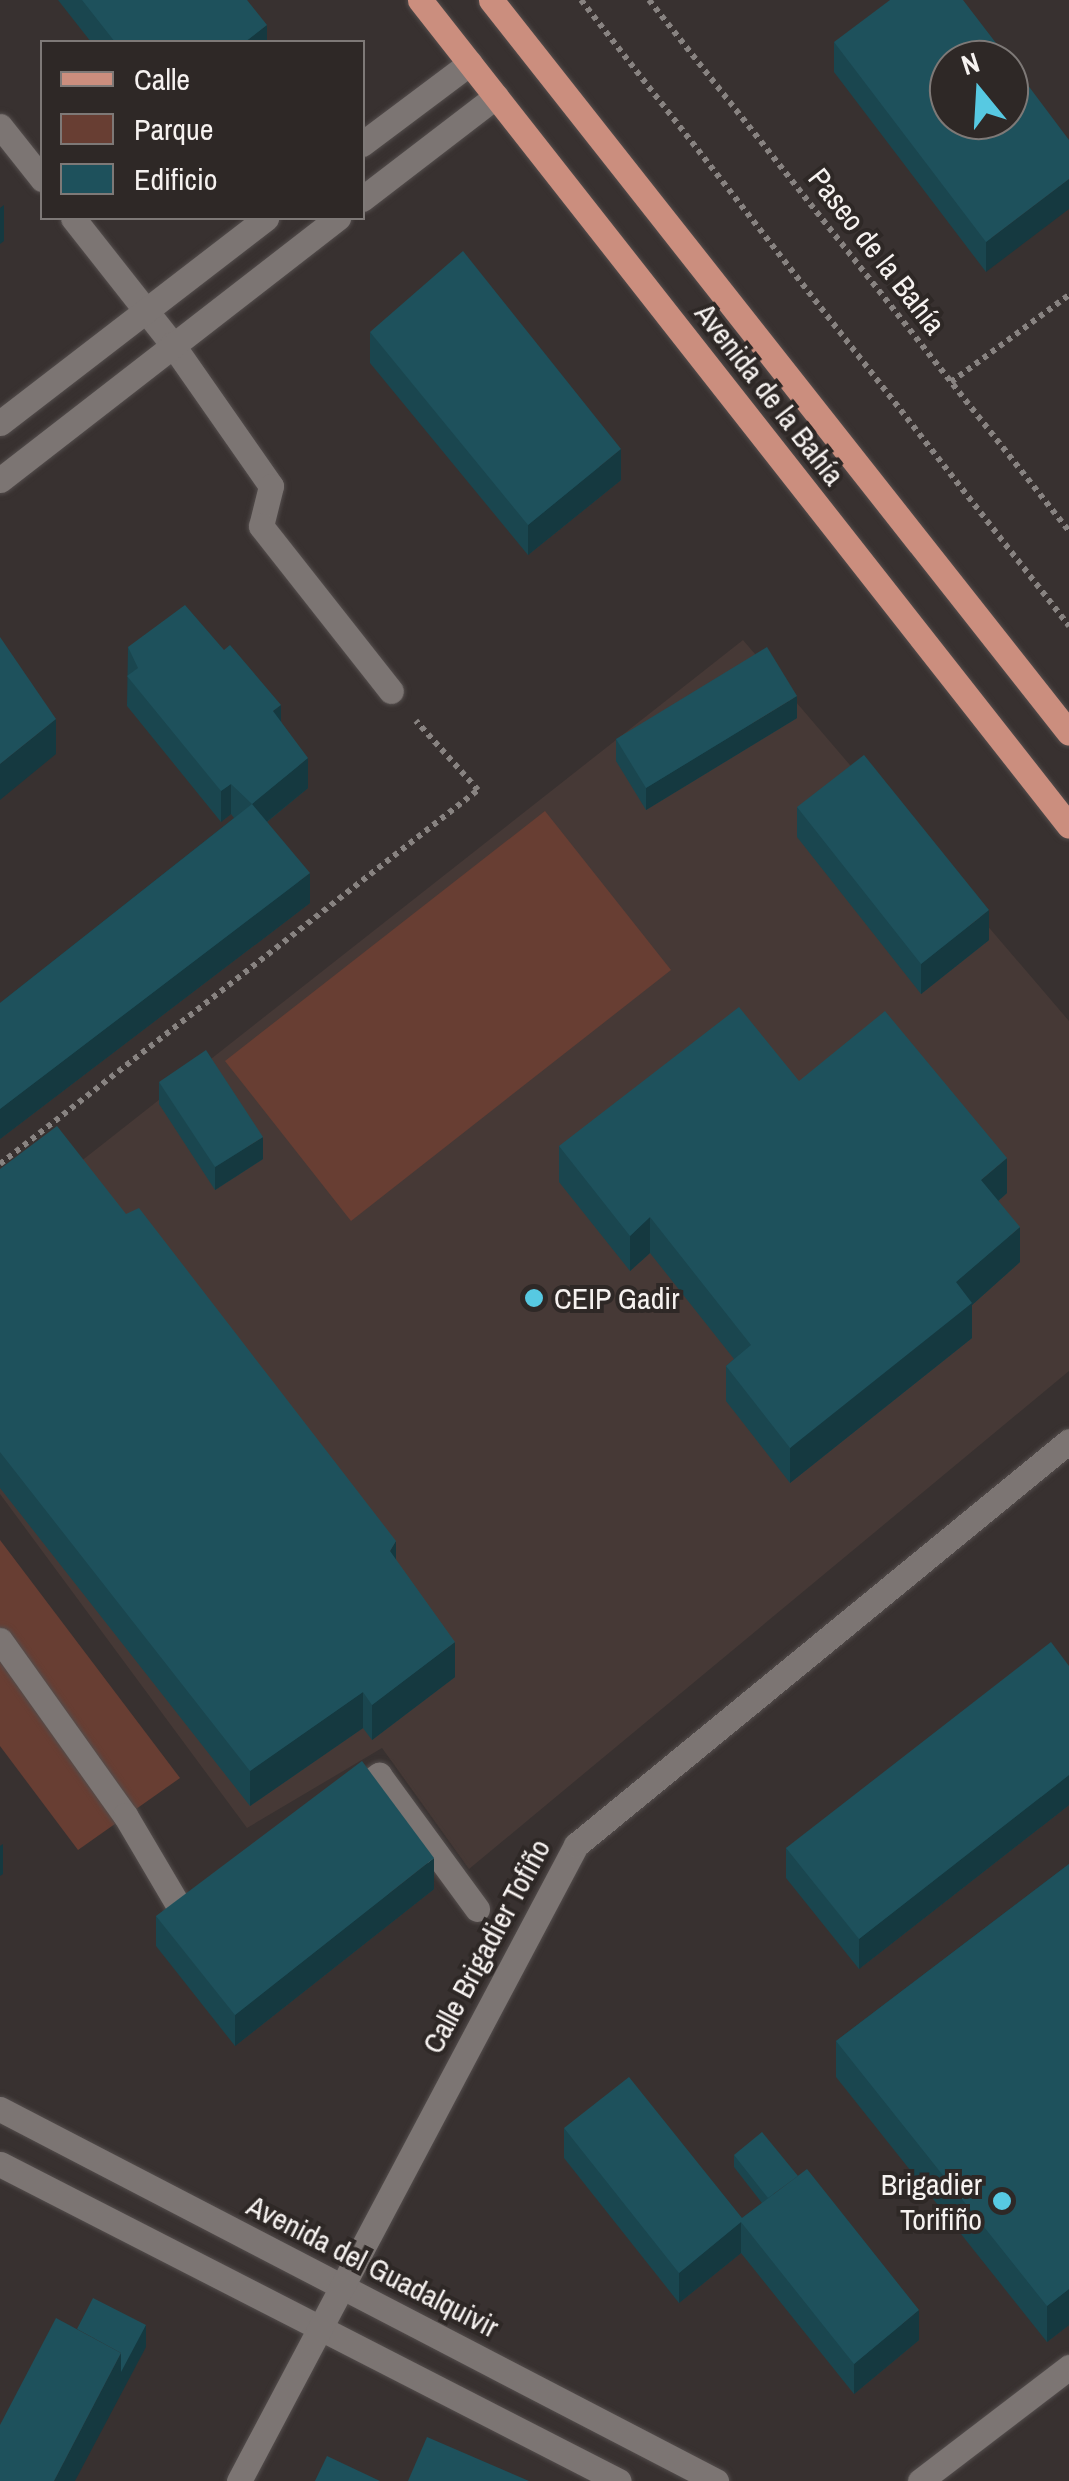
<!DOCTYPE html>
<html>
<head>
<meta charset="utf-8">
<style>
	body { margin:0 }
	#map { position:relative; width:1069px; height:2481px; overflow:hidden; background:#383130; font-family:"Archivo Narrow",sans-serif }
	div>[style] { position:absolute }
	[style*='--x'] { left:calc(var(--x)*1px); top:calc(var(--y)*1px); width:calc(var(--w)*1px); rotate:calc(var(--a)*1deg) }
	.built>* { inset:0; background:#463936 }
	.green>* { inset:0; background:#683e33 }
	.path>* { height:6px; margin-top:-3px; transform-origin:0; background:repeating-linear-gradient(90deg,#888381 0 5px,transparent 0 10px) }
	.roads { filter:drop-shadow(0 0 2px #534d4c) drop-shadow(0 0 2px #534d4c) }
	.minor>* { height:25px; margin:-12.5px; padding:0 12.5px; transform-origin:12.5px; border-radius:12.5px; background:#7c7573 }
	.major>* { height:25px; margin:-12.5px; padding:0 12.5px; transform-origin:12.5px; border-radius:12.5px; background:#cb8e7e }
	.wall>* { inset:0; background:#1a464f }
	.shaded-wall>* { inset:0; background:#153940 }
	.building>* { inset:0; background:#1e515c }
	.dots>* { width:28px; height:28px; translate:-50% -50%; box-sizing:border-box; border:5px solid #2e2826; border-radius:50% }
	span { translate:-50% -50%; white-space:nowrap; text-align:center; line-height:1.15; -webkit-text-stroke:8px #2e2826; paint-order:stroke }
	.street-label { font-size:30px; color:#f6f2f0 }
	.poi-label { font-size:30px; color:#f6f2f0 }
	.left { translate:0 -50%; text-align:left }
	.right { translate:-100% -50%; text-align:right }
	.legend { position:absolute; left:40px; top:40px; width:325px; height:180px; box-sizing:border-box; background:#2e2826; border:2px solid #7e7977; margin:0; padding:12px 18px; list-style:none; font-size:30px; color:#f6f2f0 }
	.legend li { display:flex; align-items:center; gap:20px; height:50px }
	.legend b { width:50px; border:2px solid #7e7977 }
	.north { position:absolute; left:929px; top:40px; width:100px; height:100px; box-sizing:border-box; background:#2e2826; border:2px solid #7e7977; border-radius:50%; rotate:342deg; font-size:28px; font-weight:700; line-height:40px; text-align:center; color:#f6f2f0 }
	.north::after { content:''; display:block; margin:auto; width:35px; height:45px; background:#57c9e2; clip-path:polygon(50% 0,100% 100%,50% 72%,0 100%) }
</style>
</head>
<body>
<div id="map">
	<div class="built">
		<i style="clip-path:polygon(743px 640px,1069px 1021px,1069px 1371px,469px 1869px,382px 1748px,247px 1828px,0 1494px,0 1225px)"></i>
	</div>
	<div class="green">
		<i style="clip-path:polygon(545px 811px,671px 970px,351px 1221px,225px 1061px)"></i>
		<i style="clip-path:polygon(0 1540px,180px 1778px,78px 1850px,0 1746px)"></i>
	</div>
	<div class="path">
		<i style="--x:581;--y:0;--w:794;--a:52.06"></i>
		<i style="--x:649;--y:0;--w:677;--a:51.66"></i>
		<i style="--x:951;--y:382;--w:147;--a:-36.4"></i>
		<i style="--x:0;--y:1164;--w:607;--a:-38.04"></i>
		<i style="--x:478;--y:790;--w:93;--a:-131.9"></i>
	</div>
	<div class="roads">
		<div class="minor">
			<i style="--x:0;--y:126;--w:68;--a:51.6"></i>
			<i style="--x:362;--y:144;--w:135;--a:-36.9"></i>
			<i style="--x:362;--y:199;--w:169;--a:-37.5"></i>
			<i style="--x:73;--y:218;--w:160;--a:51.8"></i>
			<i style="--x:172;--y:344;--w:173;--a:55.1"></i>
			<i style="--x:271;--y:486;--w:41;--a:104"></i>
			<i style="--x:261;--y:526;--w:210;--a:51.8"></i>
			<i style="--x:0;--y:423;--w:336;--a:-37.6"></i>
			<i style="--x:0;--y:480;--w:428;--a:-37.8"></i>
			<i style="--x:0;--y:1640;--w:215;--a:54.5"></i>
			<i style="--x:125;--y:1815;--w:118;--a:59.5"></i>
			<i style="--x:185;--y:1917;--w:16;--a:-38"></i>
			<i style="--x:348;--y:1798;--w:39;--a:-37"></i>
			<i style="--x:379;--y:1775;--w:166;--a:53.8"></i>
			<i style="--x:0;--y:2109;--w:807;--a:27.45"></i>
			<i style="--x:0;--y:2164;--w:695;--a:27.12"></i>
			<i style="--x:239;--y:2481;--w:720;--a:-62.08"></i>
			<i style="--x:576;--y:1845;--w:637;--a:-39.33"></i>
			<i style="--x:920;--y:2481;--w:188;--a:-37.4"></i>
		</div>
		<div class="major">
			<i style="--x:420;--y:0;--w:1050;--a:51.84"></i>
			<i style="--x:491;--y:0;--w:933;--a:51.74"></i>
		</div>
	</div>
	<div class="wall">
		<i style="clip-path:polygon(58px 0,247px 0,267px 42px,91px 42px)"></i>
		<i style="clip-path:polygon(834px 42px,1009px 120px,986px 272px,834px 72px)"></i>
		<i style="clip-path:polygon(370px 332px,621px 480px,528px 555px,370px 363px)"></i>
		<i style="clip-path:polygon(128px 647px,281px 721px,308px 788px,267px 822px,310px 903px,0 1139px,0 1003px,234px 818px,231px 814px,221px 822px,127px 706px)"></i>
		<i style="clip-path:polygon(797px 718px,646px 810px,616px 761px,616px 739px)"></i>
		<i style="clip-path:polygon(797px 807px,989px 940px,921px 994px,797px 837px)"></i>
		<i style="clip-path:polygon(799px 1081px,1007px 1193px,998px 1201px,1020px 1262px,972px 1305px,972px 1338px,790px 1483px,726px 1401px,726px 1366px,734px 1359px,650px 1253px,630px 1271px,559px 1182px,559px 1146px)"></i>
		<i style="clip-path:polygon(159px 1082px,263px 1159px,215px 1190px,159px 1104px)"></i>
		<i style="clip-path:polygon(0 1169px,396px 1560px,455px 1677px,372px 1740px,363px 1728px,250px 1806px,0 1488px)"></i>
		<i style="clip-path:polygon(1069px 1666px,1069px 1805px,859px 1969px,786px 1878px,786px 1848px)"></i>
		<i style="clip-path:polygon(1069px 1864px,1069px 2325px,1047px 2342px,836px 2077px,836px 2041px)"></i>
		<i style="clip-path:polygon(434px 1889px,235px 2046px,156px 1946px,156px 1916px)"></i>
		<i style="clip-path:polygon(564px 2128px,742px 2218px,762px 2203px,734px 2167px,734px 2155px,919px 2340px,854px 2394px,741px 2253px,679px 2303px,564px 2158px)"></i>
	</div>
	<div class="shaded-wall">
		<i style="clip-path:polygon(267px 25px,267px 42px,245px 42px)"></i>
		<i style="clip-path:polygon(1069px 179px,1069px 209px,986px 272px,986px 242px)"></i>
		<i style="clip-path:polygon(4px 205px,4px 241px,0 244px,0 208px)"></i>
		<i style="clip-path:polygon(621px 449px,621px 480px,528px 555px,528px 525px)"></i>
		<i style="clip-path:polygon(797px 696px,797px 718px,646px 810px,646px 788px)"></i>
		<i style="clip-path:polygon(281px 705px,281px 735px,273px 711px)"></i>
		<i style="clip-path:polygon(56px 719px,56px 754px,0 800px,0 764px)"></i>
		<i style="clip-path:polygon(308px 758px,308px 788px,252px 834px,252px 804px)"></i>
		<i style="clip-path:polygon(231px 784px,231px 814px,221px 822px,221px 791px)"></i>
		<i style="clip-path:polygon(310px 873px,310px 903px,0 1139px,0 1109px)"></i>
		<i style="clip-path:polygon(989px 910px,989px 940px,921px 994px,921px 964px)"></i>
		<i style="clip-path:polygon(263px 1137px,263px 1159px,215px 1190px,215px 1167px)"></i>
		<i style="clip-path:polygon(1007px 1158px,1007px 1193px,981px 1216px,981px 1180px)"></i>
		<i style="clip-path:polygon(650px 1217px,650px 1253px,630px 1271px,630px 1236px)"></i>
		<i style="clip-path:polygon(1020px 1227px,1020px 1262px,972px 1305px,972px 1338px,790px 1483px,790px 1448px,956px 1282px)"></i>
		<i style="clip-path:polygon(396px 1541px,396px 1577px,390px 1551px)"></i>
		<i style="clip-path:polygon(455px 1642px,455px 1677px,372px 1740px,372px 1705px)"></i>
		<i style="clip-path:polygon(363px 1692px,363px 1728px,250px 1806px,250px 1771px)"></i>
		<i style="clip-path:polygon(1069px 1775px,1069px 1805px,859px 1969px,859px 1939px)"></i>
		<i style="clip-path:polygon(3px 1844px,3px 1874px,0 1876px,0 1846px)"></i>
		<i style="clip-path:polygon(434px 1858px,434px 1889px,235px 2046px,235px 2015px)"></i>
		<i style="clip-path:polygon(741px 2222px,741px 2253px,679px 2303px,679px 2273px)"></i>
		<i style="clip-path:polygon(1069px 2289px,1069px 2325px,1047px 2342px,1047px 2306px)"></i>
		<i style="clip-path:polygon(919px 2310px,919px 2340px,854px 2394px,854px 2364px)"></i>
		<i style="clip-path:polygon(146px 2325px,146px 2347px,75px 2481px,54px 2481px,121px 2353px)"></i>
	</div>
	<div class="building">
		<i style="clip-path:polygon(82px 0,247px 0,267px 25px,245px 42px,115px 42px)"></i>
		<i style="clip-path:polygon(890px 0,963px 0,1009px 60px,949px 60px,949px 120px,1009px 120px,1009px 60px,1069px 140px,1069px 179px,986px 242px,834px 42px)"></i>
		<i style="clip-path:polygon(463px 251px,621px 449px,528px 525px,370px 332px)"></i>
		<i style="clip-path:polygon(185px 605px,224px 650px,230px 645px,281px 705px,273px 711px,308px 758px,252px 804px,231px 784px,221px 791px,127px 676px,138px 668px,128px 647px)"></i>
		<i style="clip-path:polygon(0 637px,56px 719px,0 764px)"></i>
		<i style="clip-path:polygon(767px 647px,797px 696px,646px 788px,616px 739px)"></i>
		<i style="clip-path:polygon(864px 755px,989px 910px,921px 964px,797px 807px)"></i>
		<i style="clip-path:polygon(252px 804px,310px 873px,0 1109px,0 1003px)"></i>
		<i style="clip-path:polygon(739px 1007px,799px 1081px,885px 1011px,1007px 1158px,981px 1180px,1020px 1227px,956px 1282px,972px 1303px,790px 1448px,726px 1366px,751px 1345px,650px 1217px,630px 1236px,559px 1146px)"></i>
		<i style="clip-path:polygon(206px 1050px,263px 1137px,215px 1167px,159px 1082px)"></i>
		<i style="clip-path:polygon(57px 1126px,126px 1214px,139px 1208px,396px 1541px,390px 1551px,455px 1642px,372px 1705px,363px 1692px,250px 1771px,0 1452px,0 1169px)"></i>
		<i style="clip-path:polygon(1051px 1642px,1069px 1666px,1069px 1775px,859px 1939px,786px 1848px)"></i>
		<i style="clip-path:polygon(362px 1761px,434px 1858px,235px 2015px,156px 1916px)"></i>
		<i style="clip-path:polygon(1069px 1864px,1069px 2289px,1047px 2306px,836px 2041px)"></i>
		<i style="clip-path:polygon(629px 2077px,742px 2218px,807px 2169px,919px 2310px,854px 2364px,741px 2222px,679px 2273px,564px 2128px)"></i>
		<i style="clip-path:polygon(762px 2132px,798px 2176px,768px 2198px,734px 2155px)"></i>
		<i style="clip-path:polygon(93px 2298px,146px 2325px,121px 2372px,121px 2353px,77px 2329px)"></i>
		<i style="clip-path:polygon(56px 2318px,121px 2353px,54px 2481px,0 2481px,0 2425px)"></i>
		<i style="clip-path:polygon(427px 2437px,529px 2481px,408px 2481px)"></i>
		<i style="clip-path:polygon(327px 2456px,380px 2481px,315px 2481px)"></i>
	</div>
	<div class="dots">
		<i style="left:534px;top:1298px;background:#57c9e2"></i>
		<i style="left:1002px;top:2201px;background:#57c9e2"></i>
	</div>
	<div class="street-label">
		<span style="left:877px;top:251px;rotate:52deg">Paseo de la Bahía</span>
		<span style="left:770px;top:394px;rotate:52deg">Avenida de la Bahía</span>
		<span style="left:486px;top:1946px;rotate:-62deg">Calle Brigadier Tofiño</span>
		<span style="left:373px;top:2266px;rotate:27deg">Avenida del Guadalquivir</span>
	</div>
	<div class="poi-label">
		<span class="left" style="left:554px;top:1298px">CEIP Gadir</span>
		<span class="right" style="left:982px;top:2201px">Brigadier<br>Torifiño</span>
	</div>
	<ul class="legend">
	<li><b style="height:12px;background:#cb8e7e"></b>Calle</li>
	<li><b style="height:28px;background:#683e33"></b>Parque</li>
	<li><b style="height:28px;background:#1e515c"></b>Edificio</li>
	</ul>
	<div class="north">N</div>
</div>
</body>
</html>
